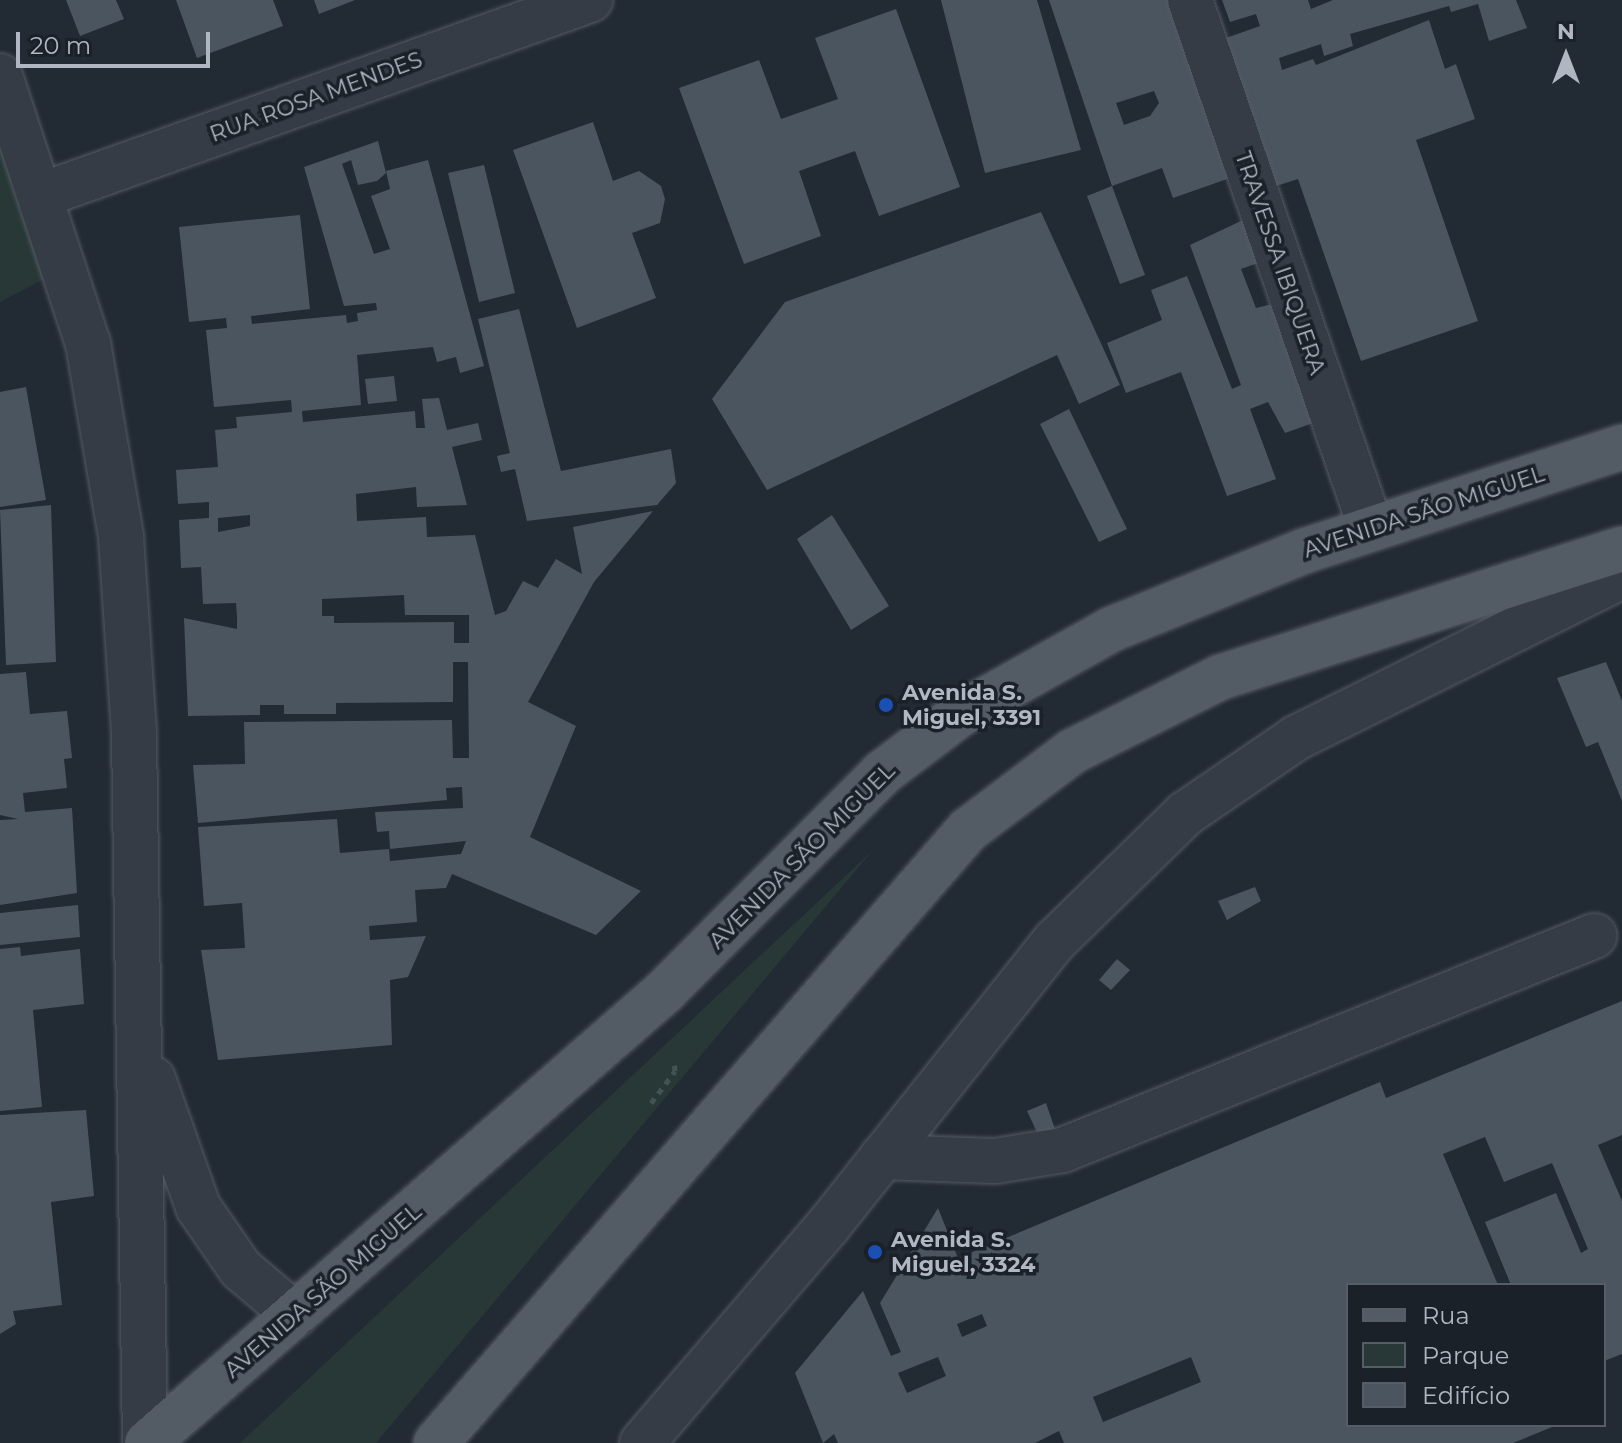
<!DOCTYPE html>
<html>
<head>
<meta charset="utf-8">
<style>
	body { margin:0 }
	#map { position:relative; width:1622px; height:1443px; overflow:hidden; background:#222a34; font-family:Montserrat,sans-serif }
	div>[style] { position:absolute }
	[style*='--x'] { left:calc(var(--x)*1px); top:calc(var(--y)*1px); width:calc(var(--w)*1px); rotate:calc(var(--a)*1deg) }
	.green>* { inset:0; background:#273837 }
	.building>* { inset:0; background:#4b5560 }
	.path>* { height:5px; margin-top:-2.5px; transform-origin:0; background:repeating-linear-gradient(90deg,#435355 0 6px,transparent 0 12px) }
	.roads { filter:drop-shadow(0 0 2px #535a63) drop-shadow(0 0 2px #535a63) }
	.minor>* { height:44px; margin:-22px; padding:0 22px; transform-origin:22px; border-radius:22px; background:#353c45 }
	.major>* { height:44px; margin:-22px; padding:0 22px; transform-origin:22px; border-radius:22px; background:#535b65 }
	.dots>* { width:22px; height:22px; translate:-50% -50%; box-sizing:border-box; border:4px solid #1b2129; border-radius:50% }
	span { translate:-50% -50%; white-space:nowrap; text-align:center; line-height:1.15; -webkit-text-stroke:7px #1b2129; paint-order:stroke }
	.street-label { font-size:22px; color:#b0b7c2 }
	.poi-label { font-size:22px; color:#b0b7c2; font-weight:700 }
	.left { translate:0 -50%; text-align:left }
	.legend { position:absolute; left:1346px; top:1283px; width:260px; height:144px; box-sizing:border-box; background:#1b2129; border:2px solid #575d66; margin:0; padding:10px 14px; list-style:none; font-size:24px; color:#b0b7c2 }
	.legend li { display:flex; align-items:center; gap:16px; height:40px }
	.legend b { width:40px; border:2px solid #575d66 }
	.north { position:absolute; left:1526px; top:16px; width:80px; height:80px; -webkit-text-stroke:6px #1b2129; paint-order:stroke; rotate:0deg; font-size:22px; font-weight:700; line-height:32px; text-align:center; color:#b0b7c2 }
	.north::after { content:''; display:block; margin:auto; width:28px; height:36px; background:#b0b7c2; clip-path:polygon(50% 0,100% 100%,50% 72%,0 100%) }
	.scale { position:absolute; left:16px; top:32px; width:194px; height:36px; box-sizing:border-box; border:4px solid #b0b7c2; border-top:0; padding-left:10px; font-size:24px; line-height:28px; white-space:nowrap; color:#b0b7c2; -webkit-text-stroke:6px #1b2129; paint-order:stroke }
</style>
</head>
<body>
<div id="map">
	<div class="green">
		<i style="clip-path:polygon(0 83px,65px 268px,0 302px)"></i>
		<i style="clip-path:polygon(873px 850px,376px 1443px,240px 1443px)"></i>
	</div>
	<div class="building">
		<i style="clip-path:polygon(66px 0,116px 0,124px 19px,80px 36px)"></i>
		<i style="clip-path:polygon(176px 0,273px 0,283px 26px,197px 58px)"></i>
		<i style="clip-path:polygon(314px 0,355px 0,319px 14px)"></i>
		<i style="clip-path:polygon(941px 0,1037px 0,1081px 150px,985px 173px)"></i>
		<i style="clip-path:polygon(evenodd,1049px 0,1169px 0,1230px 178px,1173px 198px,1162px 168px,1112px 186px,1049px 0,1154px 91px,1159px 103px,1150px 116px,1124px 125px,1116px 103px,1154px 91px)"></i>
		<i style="clip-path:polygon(1222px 0,1308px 0,1311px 9px,1333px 0,1516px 0,1527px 28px,1489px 41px,1478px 4px,1451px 12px,1449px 6px,1350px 34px,1353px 46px,1324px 56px,1321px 44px,1279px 58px,1282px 70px,1313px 59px,1316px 65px,1429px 20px,1445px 69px,1456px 64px,1475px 119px,1416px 140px,1478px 321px,1361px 361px,1298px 179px,1273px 187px,1223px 39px,1260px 26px,1256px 14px,1230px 22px)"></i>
		<i style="clip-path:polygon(896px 9px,960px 187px,879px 216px,855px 151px,799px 171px,821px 236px,744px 264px,679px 88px,759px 60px,781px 119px,838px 99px,815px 38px)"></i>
		<i style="clip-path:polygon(593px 122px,613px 181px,639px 171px,661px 186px,665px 199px,660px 223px,632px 233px,656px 298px,577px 328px,513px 150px)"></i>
		<i style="clip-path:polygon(evenodd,378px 141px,386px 173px,377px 181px,358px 185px,351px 160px,342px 164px,374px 254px,390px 249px,371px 196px,390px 189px,386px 171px,428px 160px,484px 366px,460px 373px,456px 357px,437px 362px,433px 347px,357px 355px,361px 405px,302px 411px,303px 422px,415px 411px,416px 428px,425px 428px,422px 399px,439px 398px,447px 430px,478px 423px,482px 440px,452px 447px,467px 505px,417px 507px,416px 487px,356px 494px,357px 521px,426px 517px,427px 537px,475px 535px,495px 615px,506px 611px,523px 581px,538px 588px,556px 559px,582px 574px,573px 527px,653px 511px,594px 582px,528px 702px,576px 726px,530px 837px,641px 891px,596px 935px,452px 874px,446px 888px,415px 890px,417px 922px,369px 926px,370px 940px,426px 936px,408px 977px,390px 980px,392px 1045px,218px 1060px,201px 950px,245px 948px,242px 903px,204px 906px,198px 827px,337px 819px,340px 853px,389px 849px,390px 861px,461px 854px,466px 841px,390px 849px,389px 831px,377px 832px,375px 812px,463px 808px,462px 787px,446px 788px,447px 800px,198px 823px,193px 765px,245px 764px,244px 722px,452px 720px,453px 758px,469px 758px,468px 662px,453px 662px,453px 702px,336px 703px,336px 714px,284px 714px,284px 705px,260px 705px,260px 715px,188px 716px,184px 618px,237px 629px,237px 617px,236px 603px,203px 604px,201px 567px,181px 568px,179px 520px,209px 518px,209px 502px,178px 504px,176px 470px,218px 467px,215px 430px,237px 428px,236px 417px,292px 412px,291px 400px,214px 407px,206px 330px,227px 328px,226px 318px,189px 322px,179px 227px,300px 215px,310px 309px,251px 316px,252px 324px,346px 315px,347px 323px,358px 321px,357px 313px,377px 310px,376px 303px,344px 306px,304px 167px,378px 141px,250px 515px,250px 526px,218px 532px,218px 518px,250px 515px,378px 141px,404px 595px,405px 615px,469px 615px,469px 643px,454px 643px,454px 622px,334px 623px,334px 616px,322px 616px,322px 599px,404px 595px)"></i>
		<i style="clip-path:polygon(484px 165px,515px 293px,479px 302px,448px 173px)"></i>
		<i style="clip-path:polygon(1112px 186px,1145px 275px,1120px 284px,1087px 196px)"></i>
		<i style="clip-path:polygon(1041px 212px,1120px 385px,1079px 404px,1057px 355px,767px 490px,712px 399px,785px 302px)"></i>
		<i style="clip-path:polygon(1243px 220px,1258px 263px,1241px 269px,1256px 308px,1272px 304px,1313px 423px,1285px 433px,1268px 402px,1250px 409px,1276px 479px,1227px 496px,1181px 372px,1126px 393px,1107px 343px,1162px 320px,1151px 290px,1187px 276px,1232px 389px,1241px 385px,1190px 245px)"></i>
		<i style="clip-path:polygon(519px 309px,561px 471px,671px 449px,676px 483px,657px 505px,527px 521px,515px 469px,501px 472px,497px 456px,510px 453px,478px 319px)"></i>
		<i style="clip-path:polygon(394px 376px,397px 401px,368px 404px,365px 379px)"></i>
		<i style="clip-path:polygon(26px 387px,46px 500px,0 507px,0 392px)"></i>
		<i style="clip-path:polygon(1069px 409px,1127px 529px,1099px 542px,1040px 424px)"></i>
		<i style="clip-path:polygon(51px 505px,56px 662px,6px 665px,0 510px)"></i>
		<i style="clip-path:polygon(832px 515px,889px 606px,851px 630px,797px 539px)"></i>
		<i style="clip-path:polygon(1606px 662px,1622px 701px,1622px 801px,1598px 742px,1586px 747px,1557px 678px)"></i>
		<i style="clip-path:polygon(26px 672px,30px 714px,67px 711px,72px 758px,64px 759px,67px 788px,23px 793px,25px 812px,72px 808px,77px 893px,0 905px,0 820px,18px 819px,0 815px,0 674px)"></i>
		<i style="clip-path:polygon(1255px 887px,1261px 901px,1227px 920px,1218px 901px)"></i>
		<i style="clip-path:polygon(78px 905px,80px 937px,0 945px,0 913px)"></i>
		<i style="clip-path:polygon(20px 947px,21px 956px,80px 949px,84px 1004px,33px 1010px,42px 1107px,0 1111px,0 949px)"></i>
		<i style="clip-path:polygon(1117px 959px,1130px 970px,1111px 990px,1099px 980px)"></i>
		<i style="clip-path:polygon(evenodd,1622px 1001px,1622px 1135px,1598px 1145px,1622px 1201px,1622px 1354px,1604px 1361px,1604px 1285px,1511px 1285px,1485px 1222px,1556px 1193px,1581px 1253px,1588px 1249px,1552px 1163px,1504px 1182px,1485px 1137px,1443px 1154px,1498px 1285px,1348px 1285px,1348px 1425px,1557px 1425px,1513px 1443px,1064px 1443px,1059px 1431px,1035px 1443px,838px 1443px,834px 1434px,823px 1443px,795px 1373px,863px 1291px,891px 1356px,901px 1352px,880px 1303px,938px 1208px,958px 1258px,1380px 1082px,1386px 1098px,1622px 1001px,982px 1314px,987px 1326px,962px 1337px,957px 1324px,982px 1314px,1622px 1001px,938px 1357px,946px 1376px,907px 1393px,898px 1373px,938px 1357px,1622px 1001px,1191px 1357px,1201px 1382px,1103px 1422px,1093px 1397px,1191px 1357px)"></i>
		<i style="clip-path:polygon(1046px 1103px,1058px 1138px,1043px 1145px,1027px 1111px)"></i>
		<i style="clip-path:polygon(86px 1110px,94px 1196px,51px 1202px,62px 1305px,13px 1311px,16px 1324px,0 1334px,0 1115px)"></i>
	</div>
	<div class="path">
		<i style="--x:651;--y:1103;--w:40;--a:-53"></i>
		<i style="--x:675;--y:1071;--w:10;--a:-96"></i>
	</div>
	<div class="roads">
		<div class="minor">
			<i style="--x:1190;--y:0;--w:555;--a:71.08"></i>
			<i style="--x:0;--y:76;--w:281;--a:71.8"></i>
			<i style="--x:88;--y:343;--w:197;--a:80.3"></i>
			<i style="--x:121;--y:537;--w:198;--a:86.2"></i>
			<i style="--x:134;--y:735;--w:708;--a:89.11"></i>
			<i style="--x:42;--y:195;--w:582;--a:-19.59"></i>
			<i style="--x:153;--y:1079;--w:136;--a:70.6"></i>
			<i style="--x:198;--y:1207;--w:75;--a:55.3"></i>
			<i style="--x:241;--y:1269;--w:71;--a:40.4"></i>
			<i style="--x:882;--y:1157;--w:113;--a:2"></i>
			<i style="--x:995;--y:1161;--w:69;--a:-9.2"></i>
			<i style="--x:1063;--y:1150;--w:573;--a:-21.95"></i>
			<i style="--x:642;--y:1443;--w:286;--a:-49.4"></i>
			<i style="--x:828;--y:1226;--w:364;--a:-51.5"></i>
			<i style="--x:1055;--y:941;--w:182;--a:-44.3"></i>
			<i style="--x:1185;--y:814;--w:135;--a:-34.4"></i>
			<i style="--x:1296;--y:738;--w:364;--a:-26.4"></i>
		</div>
		<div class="major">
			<i style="--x:147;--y:1443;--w:686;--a:-41.1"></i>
			<i style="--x:664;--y:992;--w:309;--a:-45.1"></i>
			<i style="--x:882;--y:773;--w:98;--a:-37.1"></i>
			<i style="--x:960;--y:714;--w:174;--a:-29.2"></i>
			<i style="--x:1112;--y:629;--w:207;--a:-22.1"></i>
			<i style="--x:1304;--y:551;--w:335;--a:-18.1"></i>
			<i style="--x:436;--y:1443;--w:812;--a:-49.05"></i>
			<i style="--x:968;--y:830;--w:131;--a:-37"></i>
			<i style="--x:1073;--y:751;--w:165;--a:-26.6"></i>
			<i style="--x:1221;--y:677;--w:421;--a:-17.7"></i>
		</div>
	</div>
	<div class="dots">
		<i style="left:886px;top:705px;background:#1a4fb4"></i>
		<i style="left:875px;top:1252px;background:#1a4fb4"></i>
	</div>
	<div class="street-label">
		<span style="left:316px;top:97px;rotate:-20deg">RUA ROSA MENDES</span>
		<span style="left:1280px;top:263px;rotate:71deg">TRAVESSA IBIQUERA</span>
		<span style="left:1424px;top:512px;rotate:-18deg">AVENIDA SÃO MIGUEL</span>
		<span style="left:802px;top:856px;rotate:-45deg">AVENIDA SÃO MIGUEL</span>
		<span style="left:323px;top:1291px;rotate:-41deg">AVENIDA SÃO MIGUEL</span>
	</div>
	<div class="poi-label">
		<span class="left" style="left:902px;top:705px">Avenida S.<br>Miguel, 3391</span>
		<span class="left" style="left:891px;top:1252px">Avenida S.<br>Miguel, 3324</span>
	</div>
	<ul class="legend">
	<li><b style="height:10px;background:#535b65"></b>Rua</li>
	<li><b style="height:22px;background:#273837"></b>Parque</li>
	<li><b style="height:22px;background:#4b5560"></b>Edifício</li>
	</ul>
	<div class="north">N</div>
	<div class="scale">20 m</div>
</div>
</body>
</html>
